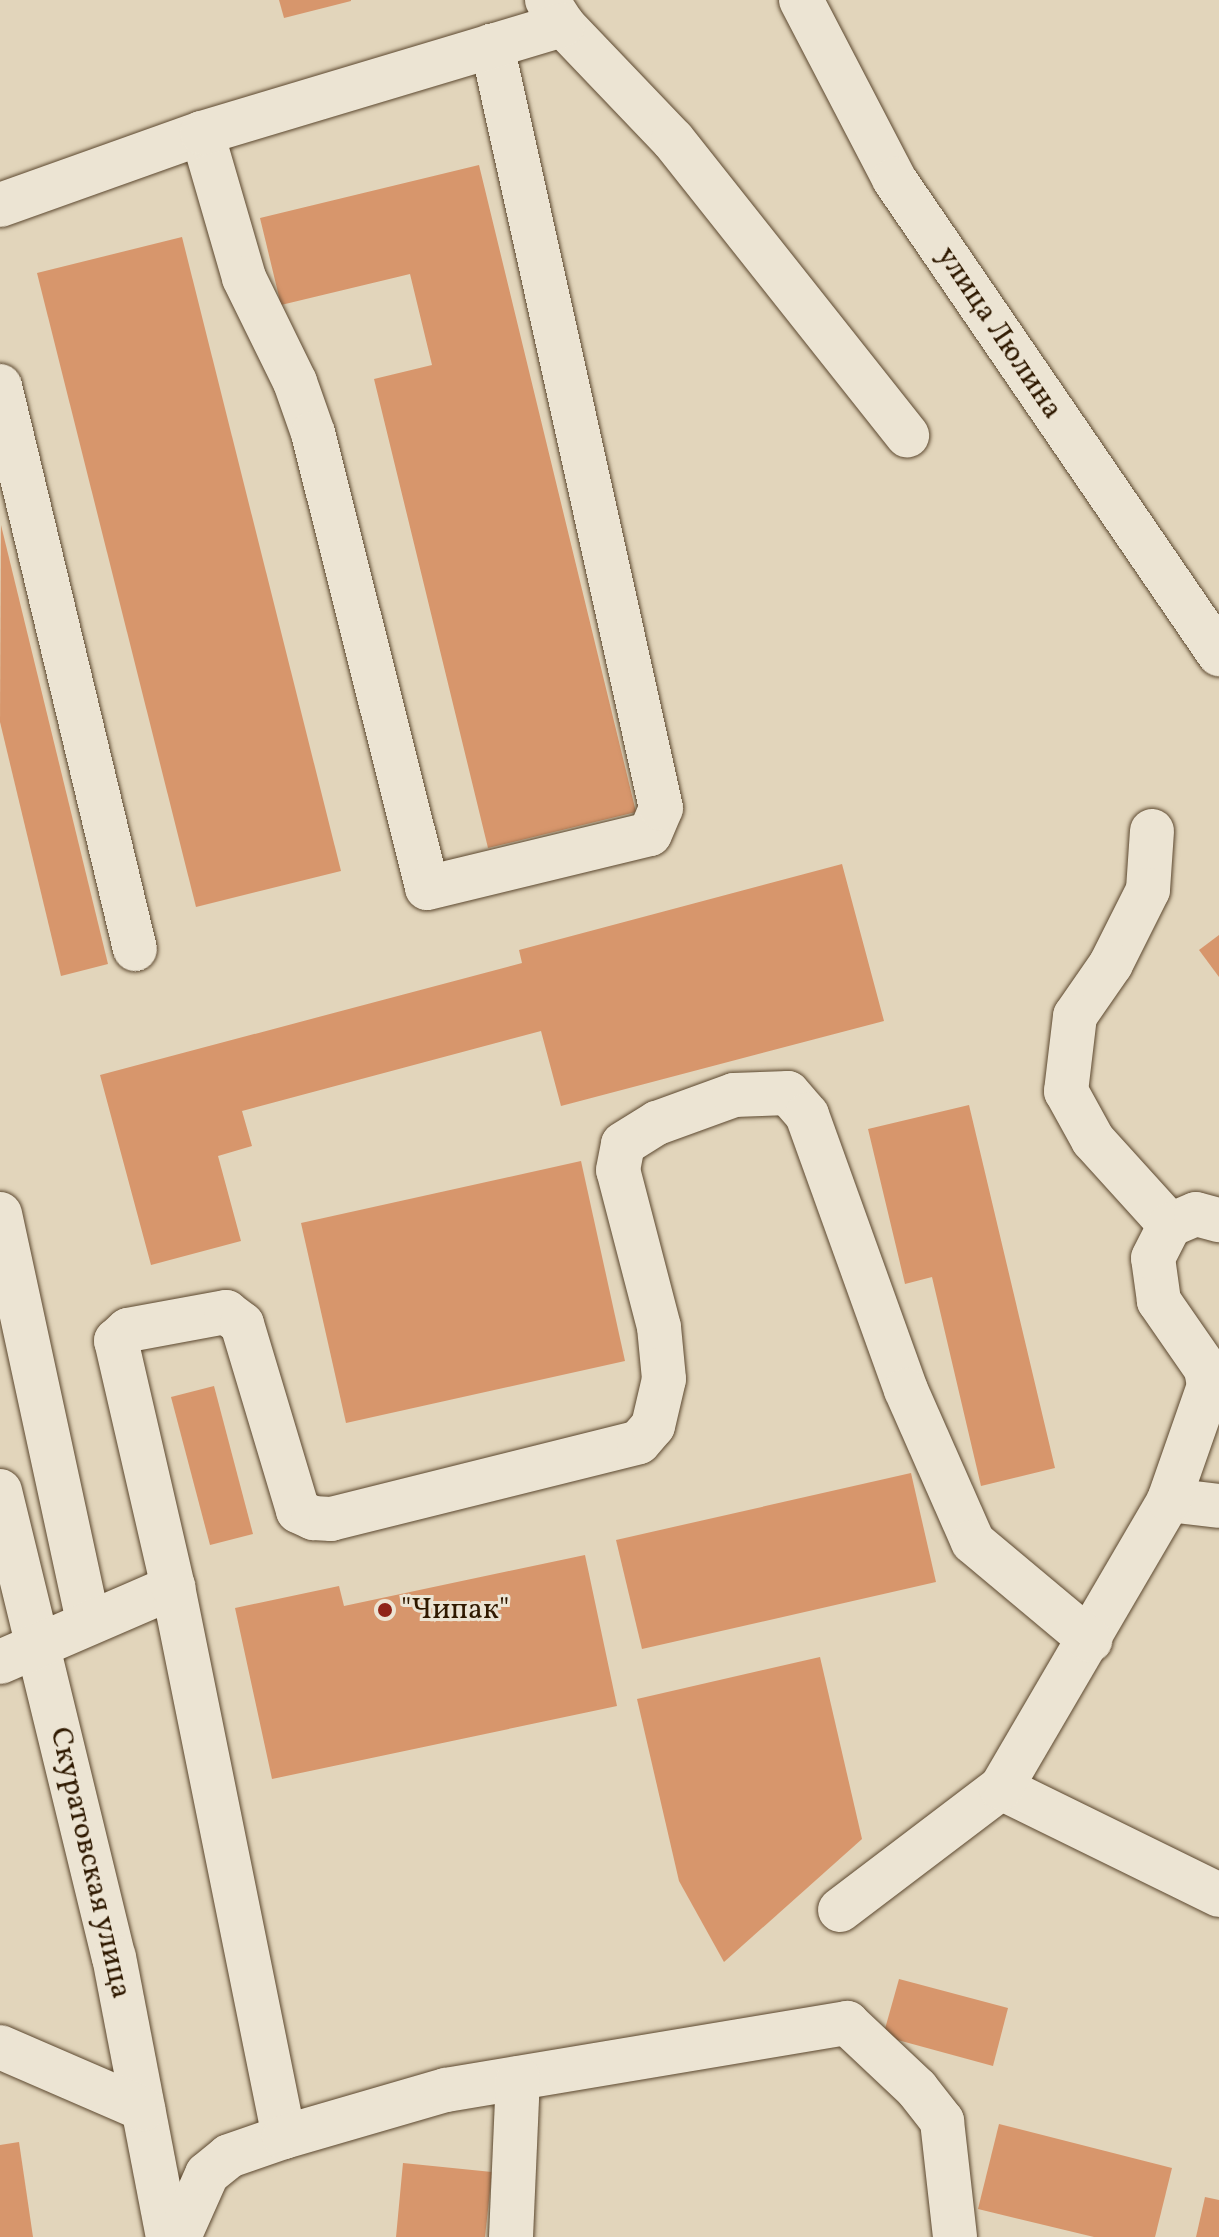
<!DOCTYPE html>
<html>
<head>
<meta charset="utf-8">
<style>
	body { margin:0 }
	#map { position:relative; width:1219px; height:2237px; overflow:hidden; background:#e2d5bb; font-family:Vollkorn,serif }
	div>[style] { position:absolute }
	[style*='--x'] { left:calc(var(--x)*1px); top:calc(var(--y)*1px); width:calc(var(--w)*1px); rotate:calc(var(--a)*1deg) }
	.building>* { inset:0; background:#d7966c }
	.roads { filter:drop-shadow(0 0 2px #5c482f) drop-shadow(0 0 2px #5c482f) }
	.minor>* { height:44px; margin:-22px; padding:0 22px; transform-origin:22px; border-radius:22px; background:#ece4d3 }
	.dots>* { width:22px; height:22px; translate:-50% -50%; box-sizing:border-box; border:4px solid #ece4d3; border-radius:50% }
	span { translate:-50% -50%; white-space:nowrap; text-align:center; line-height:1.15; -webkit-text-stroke:6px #ece4d3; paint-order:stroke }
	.street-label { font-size:30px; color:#2f1900 }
	.poi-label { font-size:30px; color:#2f1900 }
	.left { translate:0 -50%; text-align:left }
</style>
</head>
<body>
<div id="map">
	<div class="building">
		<i style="clip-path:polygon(279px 0,351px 0,351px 1px,284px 18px)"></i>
		<i style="clip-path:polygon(479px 165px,636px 812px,488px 848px,374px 379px,432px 365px,410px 274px,281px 305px,260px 218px)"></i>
		<i style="clip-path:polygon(182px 237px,341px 871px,196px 907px,37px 273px)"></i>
		<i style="clip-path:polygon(1px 525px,108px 964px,61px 976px,0 722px)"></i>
		<i style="clip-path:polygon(842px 864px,884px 1021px,561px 1106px,541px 1031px,242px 1111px,252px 1146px,218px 1156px,241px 1241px,151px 1265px,100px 1075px,522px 963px,519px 950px)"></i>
		<i style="clip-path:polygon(1219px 935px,1219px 977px,1199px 950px)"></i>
		<i style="clip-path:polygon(969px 1105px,1055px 1468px,981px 1486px,932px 1277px,905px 1284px,868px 1129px)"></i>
		<i style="clip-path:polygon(581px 1161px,625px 1361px,346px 1423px,301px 1223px)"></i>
		<i style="clip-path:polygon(214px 1386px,253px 1534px,210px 1545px,171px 1397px)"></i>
		<i style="clip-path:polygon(911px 1473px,936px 1582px,642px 1649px,616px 1540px)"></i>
		<i style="clip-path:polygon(585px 1555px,617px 1706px,272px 1779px,235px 1608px,339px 1586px,344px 1606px)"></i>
		<i style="clip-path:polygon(820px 1657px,862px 1839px,724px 1962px,679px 1881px,637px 1699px)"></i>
		<i style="clip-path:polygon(899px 1979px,1008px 2008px,993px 2066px,883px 2036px)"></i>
		<i style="clip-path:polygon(999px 2124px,1172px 2168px,1155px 2237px,1094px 2237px,978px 2209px)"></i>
		<i style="clip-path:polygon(19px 2142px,33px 2237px,0 2237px,0 2145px)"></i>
		<i style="clip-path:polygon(403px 2163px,492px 2172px,485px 2237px,396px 2237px)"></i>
		<i style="clip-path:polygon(1205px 2197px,1219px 2200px,1219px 2237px,1196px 2237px)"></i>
	</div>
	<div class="roads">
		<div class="minor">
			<i style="--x:547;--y:0;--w:30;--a:57"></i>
			<i style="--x:563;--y:25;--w:159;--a:46.3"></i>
			<i style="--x:673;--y:140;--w:377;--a:51.6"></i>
			<i style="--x:801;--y:0;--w:202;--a:62.5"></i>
			<i style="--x:894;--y:179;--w:576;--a:55.62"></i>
			<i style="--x:202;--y:133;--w:151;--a:73.8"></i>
			<i style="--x:244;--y:278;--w:116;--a:63.9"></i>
			<i style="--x:295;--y:382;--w:54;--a:70.6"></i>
			<i style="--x:313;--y:433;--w:469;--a:75.9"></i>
			<i style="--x:427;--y:888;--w:229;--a:-13.6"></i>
			<i style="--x:650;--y:834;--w:28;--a:-67"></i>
			<i style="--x:661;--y:808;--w:781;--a:-102.5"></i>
			<i style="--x:0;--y:205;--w:214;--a:-19.6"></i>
			<i style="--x:202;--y:133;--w:377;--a:-16.7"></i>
			<i style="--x:0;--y:386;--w:579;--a:76.52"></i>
			<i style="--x:1152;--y:831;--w:59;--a:93.9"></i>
			<i style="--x:1148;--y:890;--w:83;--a:116.6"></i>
			<i style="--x:1111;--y:964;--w:63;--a:124.7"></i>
			<i style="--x:1075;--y:1016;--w:76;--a:96.8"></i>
			<i style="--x:1066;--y:1091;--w:56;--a:61.1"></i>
			<i style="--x:1093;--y:1140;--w:115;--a:47.8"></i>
			<i style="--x:0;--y:1214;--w:417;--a:77.8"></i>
			<i style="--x:0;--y:1491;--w:480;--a:76.3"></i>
			<i style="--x:114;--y:1957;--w:285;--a:79.1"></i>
			<i style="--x:1169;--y:1500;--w:50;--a:6.8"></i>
			<i style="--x:0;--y:1662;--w:189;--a:-23.4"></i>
			<i style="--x:1001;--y:1788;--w:243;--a:26.1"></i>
			<i style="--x:840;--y:1910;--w:202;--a:-37.2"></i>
			<i style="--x:1001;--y:1788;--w:333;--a:-59.7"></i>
			<i style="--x:1169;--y:1500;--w:121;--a:-70.7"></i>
			<i style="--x:1209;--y:1386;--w:17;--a:-100"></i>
			<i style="--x:1206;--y:1369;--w:83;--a:-124.7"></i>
			<i style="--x:1159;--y:1301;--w:43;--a:-97.9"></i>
			<i style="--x:1153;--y:1258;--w:37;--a:-63"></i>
			<i style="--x:1170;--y:1225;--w:28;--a:-23"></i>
			<i style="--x:1196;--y:1214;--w:24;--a:15"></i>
			<i style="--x:0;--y:2047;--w:156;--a:23.4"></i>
			<i style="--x:284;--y:2137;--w:561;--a:-101.41"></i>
			<i style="--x:173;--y:1587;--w:253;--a:-103"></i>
			<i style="--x:116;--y:1341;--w:16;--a:-43"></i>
			<i style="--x:128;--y:1330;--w:100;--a:-10.4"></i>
			<i style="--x:226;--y:1312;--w:20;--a:37"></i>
			<i style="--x:242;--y:1324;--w:195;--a:73.3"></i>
			<i style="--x:298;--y:1511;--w:17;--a:25"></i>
			<i style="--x:313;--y:1518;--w:18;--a:3"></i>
			<i style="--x:331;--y:1519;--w:317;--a:-14"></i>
			<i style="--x:639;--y:1442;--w:21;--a:-49"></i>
			<i style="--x:653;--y:1426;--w:48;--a:-76.8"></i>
			<i style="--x:664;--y:1379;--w:52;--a:-95.5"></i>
			<i style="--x:659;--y:1327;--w:162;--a:-104.6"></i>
			<i style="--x:618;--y:1170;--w:26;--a:-79"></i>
			<i style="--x:623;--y:1144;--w:40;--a:-32"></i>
			<i style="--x:657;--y:1123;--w:82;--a:-20"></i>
			<i style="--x:734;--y:1095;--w:54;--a:-2.1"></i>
			<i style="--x:788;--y:1093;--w:29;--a:49"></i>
			<i style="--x:807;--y:1115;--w:292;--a:70.2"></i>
			<i style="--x:906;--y:1390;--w:166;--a:66.2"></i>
			<i style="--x:973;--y:1542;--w:153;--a:39.9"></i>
			<i style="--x:179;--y:2237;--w:69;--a:-66"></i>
			<i style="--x:207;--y:2174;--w:28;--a:-39"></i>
			<i style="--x:229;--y:2156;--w:58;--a:-19.1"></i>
			<i style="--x:284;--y:2137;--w:169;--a:-16.2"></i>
			<i style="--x:446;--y:2090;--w:407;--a:-9.5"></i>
			<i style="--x:847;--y:2023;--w:96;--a:43.3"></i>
			<i style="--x:917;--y:2089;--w:41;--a:52"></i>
			<i style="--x:942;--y:2121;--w:117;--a:83.6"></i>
			<i style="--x:511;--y:2237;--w:159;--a:-87.5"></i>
		</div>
	</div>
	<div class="dots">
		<i style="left:385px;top:1610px;background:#8f2418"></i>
	</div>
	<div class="street-label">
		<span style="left:999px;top:333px;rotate:56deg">улица Люлина</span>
		<span style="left:90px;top:1863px;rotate:77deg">Скуратовская улица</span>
	</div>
	<div class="poi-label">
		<span class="left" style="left:401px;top:1610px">"Чипак"</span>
	</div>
</div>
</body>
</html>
